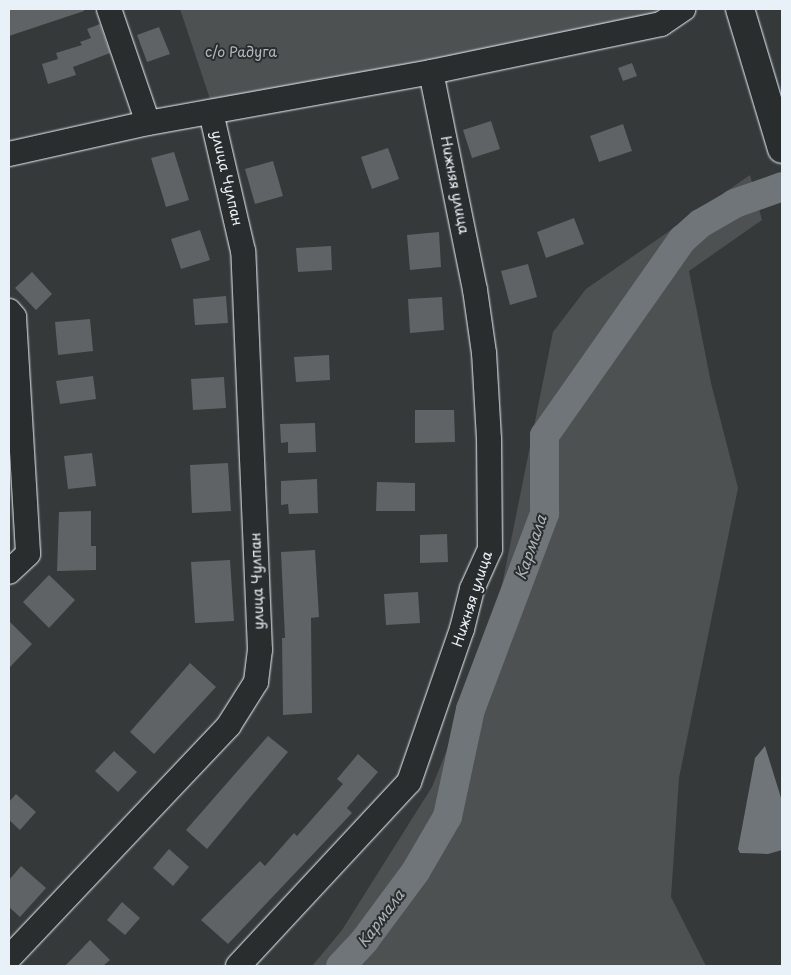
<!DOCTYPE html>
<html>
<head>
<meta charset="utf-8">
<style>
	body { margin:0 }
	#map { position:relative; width:791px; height:975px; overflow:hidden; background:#35393a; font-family:"Playpen Sans",sans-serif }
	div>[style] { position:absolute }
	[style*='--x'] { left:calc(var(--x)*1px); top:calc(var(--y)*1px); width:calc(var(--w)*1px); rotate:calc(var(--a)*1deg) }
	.green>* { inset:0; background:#4d5152 }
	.water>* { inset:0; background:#707579 }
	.river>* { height:29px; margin:-14.5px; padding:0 14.5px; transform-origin:14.5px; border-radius:14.5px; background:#707579 }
	.building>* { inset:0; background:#5f6365 }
	.roads { filter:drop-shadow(0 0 1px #e8f1f8) drop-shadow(0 0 1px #e8f1f8) }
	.minor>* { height:24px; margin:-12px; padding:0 12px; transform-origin:12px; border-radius:12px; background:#2a2d2e }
	.major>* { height:28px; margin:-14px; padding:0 14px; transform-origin:14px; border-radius:14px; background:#2a2d2e }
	span { translate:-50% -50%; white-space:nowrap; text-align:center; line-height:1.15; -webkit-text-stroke:4px #2a2d2e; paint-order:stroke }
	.park-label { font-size:14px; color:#b2b9be }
	.street-label { font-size:14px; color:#e8f1f8 }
	.water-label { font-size:15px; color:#acb3b8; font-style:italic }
	.frame { position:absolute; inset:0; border:10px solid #e8f1f8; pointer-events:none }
</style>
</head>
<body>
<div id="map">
	<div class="green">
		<i style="clip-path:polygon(180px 9px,656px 9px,658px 14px,407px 68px,211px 102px)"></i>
		<i style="clip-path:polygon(750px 175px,762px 220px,689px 271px,711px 383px,738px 488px,679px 778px,671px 897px,706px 966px,312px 966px,342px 930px,432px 787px,491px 640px,553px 332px,586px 289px)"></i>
	</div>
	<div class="water">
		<i style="clip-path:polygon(765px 746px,782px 801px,782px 850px,768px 854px,740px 853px,738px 849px,755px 758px)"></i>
	</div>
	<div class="river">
		<i style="--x:340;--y:966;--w:35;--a:-47"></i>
		<i style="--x:364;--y:940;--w:86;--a:-53.5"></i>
		<i style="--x:415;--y:871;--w:64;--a:-59.8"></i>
		<i style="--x:447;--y:816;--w:109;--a:-77.9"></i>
		<i style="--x:470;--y:709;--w:210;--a:-69.3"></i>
		<i style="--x:544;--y:513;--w:78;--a:-90"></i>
		<i style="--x:544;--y:435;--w:240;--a:-54.9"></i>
		<i style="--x:682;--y:239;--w:24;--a:-42"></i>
		<i style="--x:700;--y:223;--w:39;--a:-30"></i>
		<i style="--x:734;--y:203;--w:51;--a:-19.5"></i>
	</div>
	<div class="building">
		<i style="clip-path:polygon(9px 9px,84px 9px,84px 11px,9px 36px)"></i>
		<i style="clip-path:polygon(100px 24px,110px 53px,73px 67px,76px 75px,48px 84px,42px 64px,58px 59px,56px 53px,82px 45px,80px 42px,91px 38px,87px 29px)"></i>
		<i style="clip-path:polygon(159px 27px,170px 54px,147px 62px,137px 35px)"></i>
		<i style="clip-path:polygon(632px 63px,637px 76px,623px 81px,618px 68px)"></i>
		<i style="clip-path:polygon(491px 121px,500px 149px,472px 158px,463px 130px)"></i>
		<i style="clip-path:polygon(623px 124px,632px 151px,599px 162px,590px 136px)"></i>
		<i style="clip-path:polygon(388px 148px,399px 179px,372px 189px,361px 157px)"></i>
		<i style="clip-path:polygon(174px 152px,189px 200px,166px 207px,151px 158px)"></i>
		<i style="clip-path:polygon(273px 161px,283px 196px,255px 204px,245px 169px)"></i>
		<i style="clip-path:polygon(574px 218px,584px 244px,546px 258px,537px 232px)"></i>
		<i style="clip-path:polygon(200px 230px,210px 260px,181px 269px,171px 239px)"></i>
		<i style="clip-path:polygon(439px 232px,441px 267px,410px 270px,407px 235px)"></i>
		<i style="clip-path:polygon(331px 246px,332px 270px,298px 272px,296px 248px)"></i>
		<i style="clip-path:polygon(528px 264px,537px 297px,510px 305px,501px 271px)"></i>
		<i style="clip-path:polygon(32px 272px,52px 294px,36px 310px,15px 288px)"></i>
		<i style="clip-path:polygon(226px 296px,228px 323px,195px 325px,193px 299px)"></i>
		<i style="clip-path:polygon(442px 297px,444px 330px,410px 333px,408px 299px)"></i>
		<i style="clip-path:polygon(90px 319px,93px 351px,58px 355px,55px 322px)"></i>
		<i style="clip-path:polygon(329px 355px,330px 380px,296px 382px,294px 357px)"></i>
		<i style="clip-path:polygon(93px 376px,96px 399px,60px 404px,56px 381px)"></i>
		<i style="clip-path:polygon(224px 377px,226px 408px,193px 410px,191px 379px)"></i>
		<i style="clip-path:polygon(415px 410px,454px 410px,455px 442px,415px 443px)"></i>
		<i style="clip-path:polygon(315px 423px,316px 452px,288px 453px,288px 442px,281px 443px,280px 424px)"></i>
		<i style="clip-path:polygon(92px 453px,96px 486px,68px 489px,64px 456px)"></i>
		<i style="clip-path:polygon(228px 463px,231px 511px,192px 513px,190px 465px)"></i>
		<i style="clip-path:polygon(317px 479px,318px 513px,289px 514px,288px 504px,281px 505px,281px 481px)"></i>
		<i style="clip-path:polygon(377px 482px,415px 483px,415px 511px,376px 511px)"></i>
		<i style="clip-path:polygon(91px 511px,91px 546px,96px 546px,96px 570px,57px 571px,59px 512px)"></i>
		<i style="clip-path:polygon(447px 534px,448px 562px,420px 563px,420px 535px)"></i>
		<i style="clip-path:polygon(315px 550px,319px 617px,311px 618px,312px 713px,283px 715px,282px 638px,285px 638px,281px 552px)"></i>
		<i style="clip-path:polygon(230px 560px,234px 621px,195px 623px,191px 562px)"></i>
		<i style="clip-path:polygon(49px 575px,75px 600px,49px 628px,23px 602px)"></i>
		<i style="clip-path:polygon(418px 592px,420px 623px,386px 625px,384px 594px)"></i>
		<i style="clip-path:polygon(9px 621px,32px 644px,9px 668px)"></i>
		<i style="clip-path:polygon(190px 663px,216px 687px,154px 754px,130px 732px)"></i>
		<i style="clip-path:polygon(268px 736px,288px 752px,207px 849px,186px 830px)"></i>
		<i style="clip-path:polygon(114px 751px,137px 772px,118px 792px,95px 771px)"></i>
		<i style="clip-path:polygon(358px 754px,378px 772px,347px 808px,352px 813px,228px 944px,201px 920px,260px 861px,265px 866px,294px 833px,297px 836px,343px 784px,337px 779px)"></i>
		<i style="clip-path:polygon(16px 794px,36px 812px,20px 830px,9px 820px,9px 802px)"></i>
		<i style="clip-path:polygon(169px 849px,189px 867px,173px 886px,153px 868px)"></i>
		<i style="clip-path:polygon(21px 866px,46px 888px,20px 917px,9px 907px,9px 880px)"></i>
		<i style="clip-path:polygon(122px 902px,140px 918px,125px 935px,107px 920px)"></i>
		<i style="clip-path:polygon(90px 940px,110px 960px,103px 966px,65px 966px)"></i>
	</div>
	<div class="roads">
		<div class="minor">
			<i style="--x:109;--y:9;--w:120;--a:71.1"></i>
			<i style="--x:9;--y:154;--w:142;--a:-12.6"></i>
			<i style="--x:148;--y:123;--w:288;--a:-10.2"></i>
			<i style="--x:431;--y:72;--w:235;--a:-11.8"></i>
			<i style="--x:661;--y:24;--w:27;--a:-34"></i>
			<i style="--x:9;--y:311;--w:8;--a:50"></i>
			<i style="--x:14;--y:317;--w:237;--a:86.6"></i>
			<i style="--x:28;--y:554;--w:26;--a:137"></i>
			<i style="--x:9;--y:958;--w:320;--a:-46.6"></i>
			<i style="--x:229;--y:725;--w:51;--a:-57.9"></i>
			<i style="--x:256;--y:682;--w:32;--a:-83"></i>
			<i style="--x:260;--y:650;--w:399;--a:-92.4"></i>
			<i style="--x:243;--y:251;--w:143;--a:-103"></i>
			<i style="--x:238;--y:966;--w:251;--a:-47.1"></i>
			<i style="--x:409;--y:782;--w:162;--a:-70.9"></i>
			<i style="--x:462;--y:629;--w:41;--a:-76"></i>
			<i style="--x:472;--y:589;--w:44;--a:-65.8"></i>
			<i style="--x:490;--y:549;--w:110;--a:-90.5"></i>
			<i style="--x:489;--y:439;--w:86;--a:-93.3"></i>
			<i style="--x:484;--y:353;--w:64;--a:-98.1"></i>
			<i style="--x:475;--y:290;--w:222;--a:-101.4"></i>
		</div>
		<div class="major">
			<i style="--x:740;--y:9;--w:146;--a:73.3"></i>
		</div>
	</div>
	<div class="park-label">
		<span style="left:241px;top:52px">с/о Радуга</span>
	</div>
	<div class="street-label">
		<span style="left:227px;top:178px;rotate:77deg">улица Чулпан</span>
		<span style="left:455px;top:185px;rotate:79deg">Нижняя улица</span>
		<span style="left:257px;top:581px;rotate:-92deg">улица Чулпан</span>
		<span style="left:472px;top:599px;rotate:-72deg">Нижняя улица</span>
	</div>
	<div class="water-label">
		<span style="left:530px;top:547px;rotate:-71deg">Кармала</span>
		<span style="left:380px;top:918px;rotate:-53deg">Кармала</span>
	</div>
	<div class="frame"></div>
</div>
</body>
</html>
